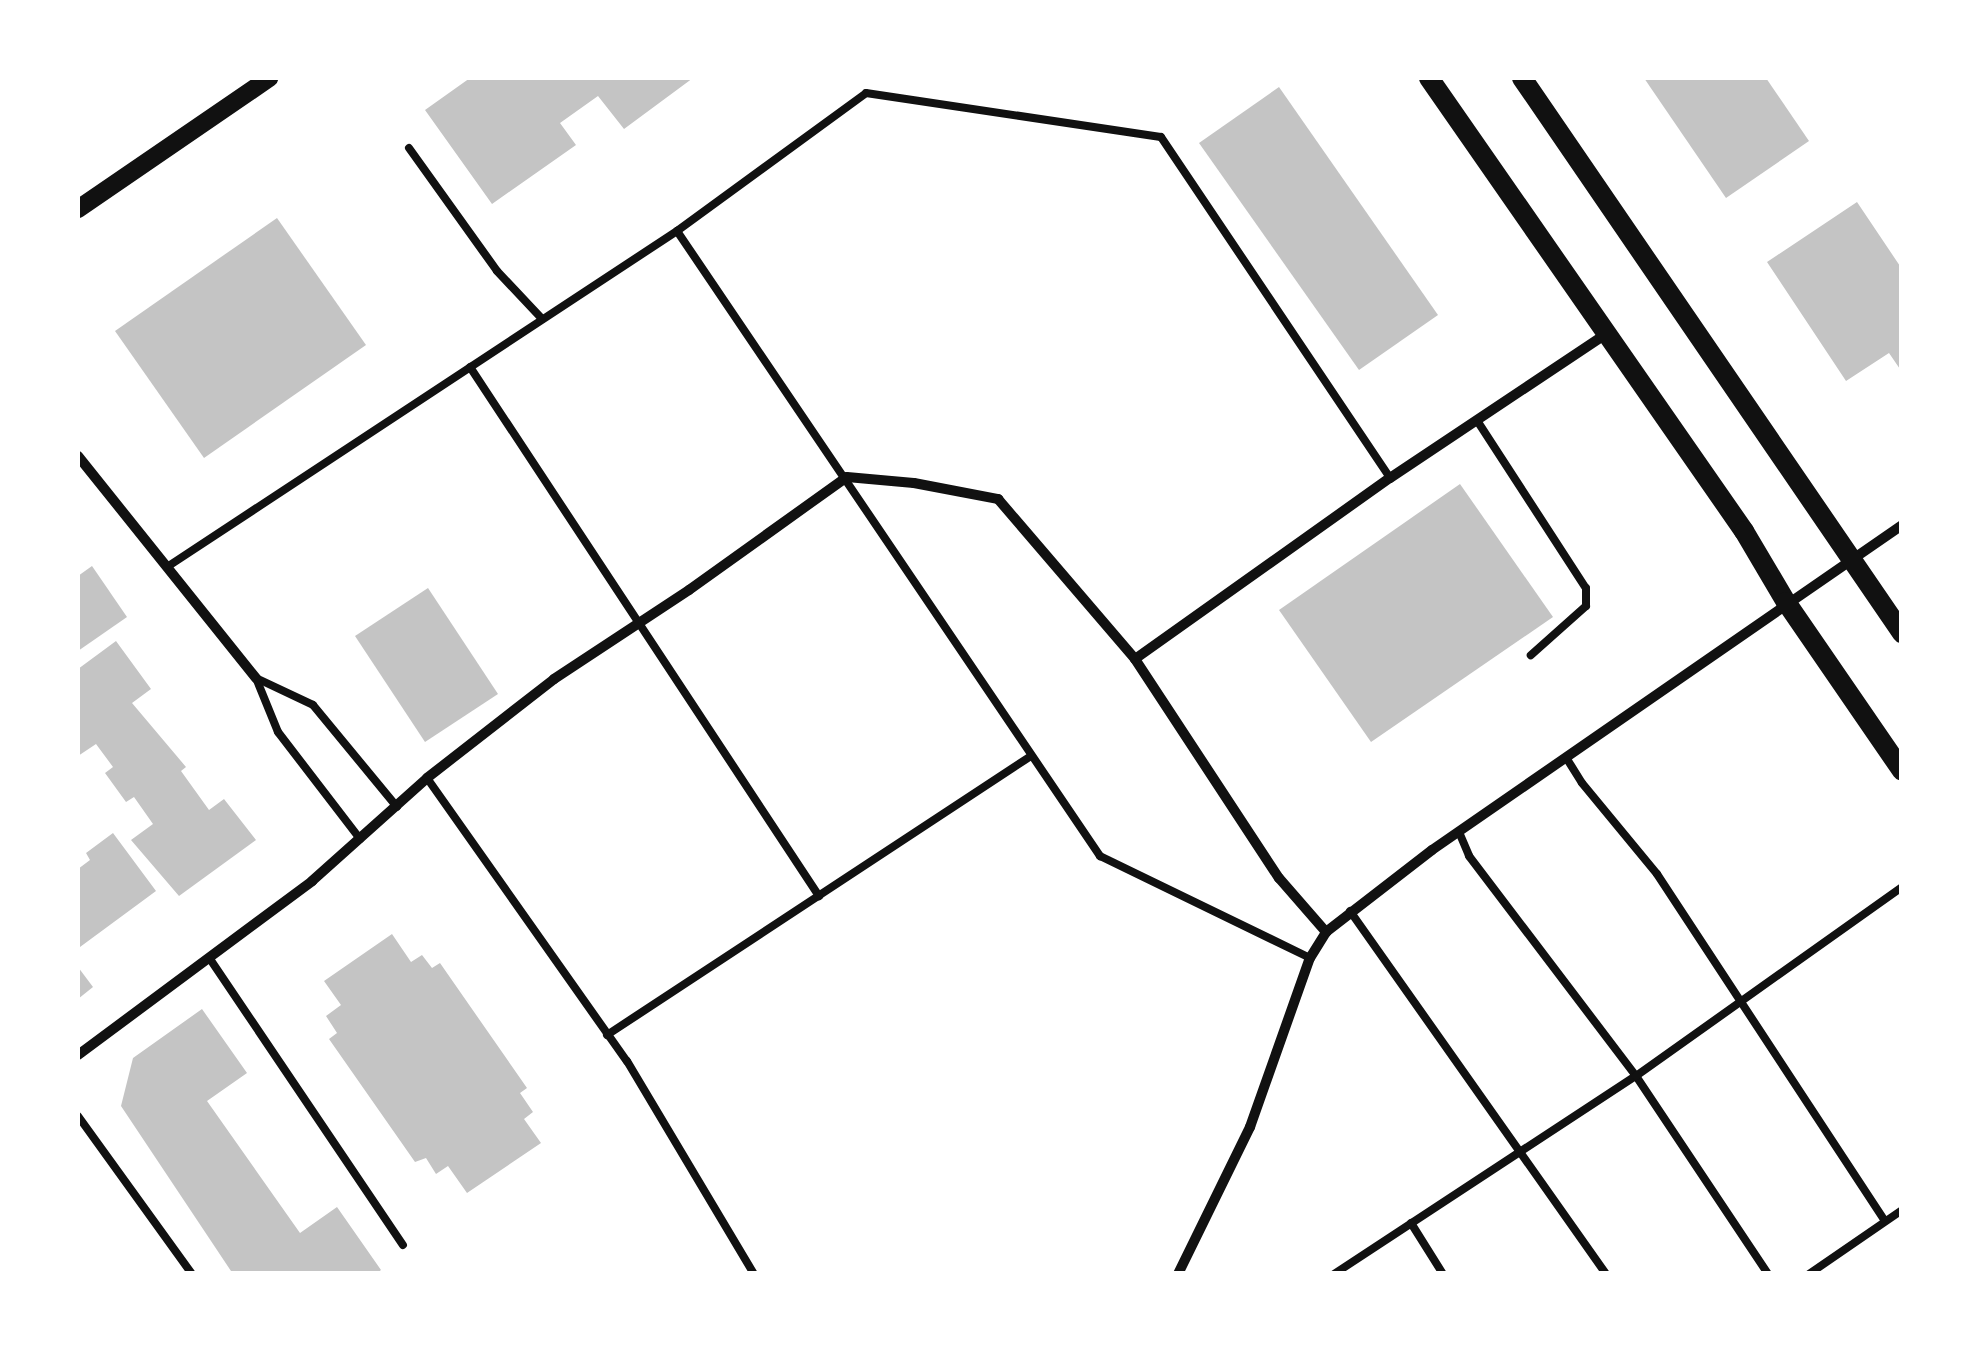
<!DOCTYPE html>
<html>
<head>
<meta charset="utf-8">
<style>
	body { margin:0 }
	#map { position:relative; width:1979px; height:1351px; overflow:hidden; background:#fff; font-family:Arial,sans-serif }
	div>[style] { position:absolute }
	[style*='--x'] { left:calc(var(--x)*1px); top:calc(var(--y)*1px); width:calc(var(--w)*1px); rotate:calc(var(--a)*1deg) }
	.building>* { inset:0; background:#c4c4c4 }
	.service>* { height:8px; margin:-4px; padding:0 4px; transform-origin:4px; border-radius:4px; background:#111 }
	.minor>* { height:10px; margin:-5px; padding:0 5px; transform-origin:5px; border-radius:5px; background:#111 }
	.tertiary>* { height:18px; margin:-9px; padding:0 9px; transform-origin:9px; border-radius:9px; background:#111 }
	.secondary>* { height:20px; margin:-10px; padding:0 10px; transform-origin:10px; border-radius:10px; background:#111 }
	span { translate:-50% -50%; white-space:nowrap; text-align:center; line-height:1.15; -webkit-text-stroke:8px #fff; paint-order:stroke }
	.frame { position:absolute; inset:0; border:80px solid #fff; pointer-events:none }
</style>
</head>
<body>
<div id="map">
	<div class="building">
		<i style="clip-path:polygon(470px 78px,693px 78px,624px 129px,598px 96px,560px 123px,576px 145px,492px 204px,425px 110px)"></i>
		<i style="clip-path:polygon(1644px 78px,1766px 78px,1809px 141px,1726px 198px)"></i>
		<i style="clip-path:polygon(1279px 87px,1438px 315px,1359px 370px,1199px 143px)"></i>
		<i style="clip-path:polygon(1857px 202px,1902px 269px,1902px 372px,1889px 353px,1846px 381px,1767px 262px)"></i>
		<i style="clip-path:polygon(277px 218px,366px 345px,204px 458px,115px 331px)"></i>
		<i style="clip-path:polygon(1460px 484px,1553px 617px,1371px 742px,1279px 610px)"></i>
		<i style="clip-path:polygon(92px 566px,127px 617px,78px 651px,78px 576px)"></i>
		<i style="clip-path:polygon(428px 588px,498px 694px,425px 742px,355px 636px)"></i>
		<i style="clip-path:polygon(116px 641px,151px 689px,132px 703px,186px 767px,181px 771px,209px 810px,224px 799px,256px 840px,179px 896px,131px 840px,153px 824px,134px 797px,126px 802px,105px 773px,113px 767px,96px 744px,78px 756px,78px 669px)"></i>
		<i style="clip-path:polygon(113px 833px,156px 891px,80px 947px,78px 869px,90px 860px,86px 853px)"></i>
		<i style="clip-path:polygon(392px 934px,411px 962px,422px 955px,432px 968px,440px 963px,527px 1088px,520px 1093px,533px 1112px,524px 1119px,541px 1143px,467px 1193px,448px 1166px,436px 1174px,426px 1158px,415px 1162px,329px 1039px,337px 1033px,326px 1016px,341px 1005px,324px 981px)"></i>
		<i style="clip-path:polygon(78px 967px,93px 987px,78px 999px)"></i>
		<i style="clip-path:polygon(202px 1009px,247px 1073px,207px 1101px,300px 1233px,337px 1207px,381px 1270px,376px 1274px,233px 1274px,121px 1106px,133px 1058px)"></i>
	</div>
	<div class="service">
		<i style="--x:409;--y:148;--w:151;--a:54.4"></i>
		<i style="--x:497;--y:271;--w:66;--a:46.8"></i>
		<i style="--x:677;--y:231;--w:755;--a:55.91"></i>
		<i style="--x:1100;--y:856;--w:233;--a:25.9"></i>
		<i style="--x:470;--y:367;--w:634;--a:56.59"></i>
		<i style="--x:1478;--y:422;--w:198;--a:57"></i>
		<i style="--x:1586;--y:588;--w:18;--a:90"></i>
		<i style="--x:1586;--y:606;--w:74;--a:138.3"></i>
		<i style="--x:167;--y:567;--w:611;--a:-33.38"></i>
		<i style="--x:677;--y:231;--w:234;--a:-36.1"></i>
		<i style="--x:866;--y:93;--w:298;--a:8.5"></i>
		<i style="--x:1161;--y:137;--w:411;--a:56.1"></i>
		<i style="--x:256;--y:678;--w:63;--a:25.3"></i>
		<i style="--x:313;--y:705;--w:132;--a:50.5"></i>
		<i style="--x:256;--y:678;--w:58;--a:67.8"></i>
		<i style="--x:278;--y:732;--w:135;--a:52.5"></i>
		<i style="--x:1567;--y:759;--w:28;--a:58"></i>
		<i style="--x:1582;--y:783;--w:118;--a:50.5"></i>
		<i style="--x:1657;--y:874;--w:415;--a:56.7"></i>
		<i style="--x:427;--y:778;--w:347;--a:54.8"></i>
		<i style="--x:627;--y:1061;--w:248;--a:59.2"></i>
		<i style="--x:1459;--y:832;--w:26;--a:67"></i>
		<i style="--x:1469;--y:856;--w:276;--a:52.8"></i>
		<i style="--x:1636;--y:1076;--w:238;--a:56.3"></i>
		<i style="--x:1350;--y:911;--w:444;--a:54.8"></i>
		<i style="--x:210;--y:959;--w:345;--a:56"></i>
		<i style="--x:607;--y:1035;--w:508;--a:-33.35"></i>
		<i style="--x:78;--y:1116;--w:195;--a:54.2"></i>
		<i style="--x:1411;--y:1223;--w:60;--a:57.9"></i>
		<i style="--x:1334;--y:1274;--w:361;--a:-33.3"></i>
		<i style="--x:1636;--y:1076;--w:326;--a:-35.4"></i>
		<i style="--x:1809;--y:1274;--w:113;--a:-34.5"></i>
	</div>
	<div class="minor">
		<i style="--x:78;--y:456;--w:285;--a:51.3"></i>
		<i style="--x:1135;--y:659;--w:313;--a:-35.4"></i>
		<i style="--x:1390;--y:478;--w:260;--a:-33.7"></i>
		<i style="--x:78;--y:1055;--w:292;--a:-36.6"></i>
		<i style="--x:312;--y:881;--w:154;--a:-41.8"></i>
		<i style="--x:427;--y:778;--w:161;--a:-37.9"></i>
		<i style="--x:554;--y:679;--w:162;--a:-33.4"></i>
		<i style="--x:689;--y:590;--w:194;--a:-35.6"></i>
		<i style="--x:847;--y:477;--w:67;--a:5.1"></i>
		<i style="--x:914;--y:483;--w:86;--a:10.8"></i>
		<i style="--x:998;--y:499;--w:211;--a:49.4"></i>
		<i style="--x:1135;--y:659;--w:262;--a:56.7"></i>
		<i style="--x:1279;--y:878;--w:72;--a:49"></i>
		<i style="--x:1178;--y:1274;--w:164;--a:-63.9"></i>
		<i style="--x:1250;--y:1127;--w:179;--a:-70.5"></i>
		<i style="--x:1310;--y:958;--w:31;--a:-58"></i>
		<i style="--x:1326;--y:932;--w:134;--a:-37.7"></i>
		<i style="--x:1432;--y:850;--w:571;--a:-34.66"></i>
	</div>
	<div class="tertiary">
		<i style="--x:78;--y:209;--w:232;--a:-34.4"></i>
	</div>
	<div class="secondary">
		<i style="--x:1429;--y:78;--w:552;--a:55.19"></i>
		<i style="--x:1744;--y:531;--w:82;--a:59.4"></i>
		<i style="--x:1786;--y:602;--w:205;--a:55.5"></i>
		<i style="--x:1522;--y:78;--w:673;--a:55.6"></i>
	</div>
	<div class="frame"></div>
</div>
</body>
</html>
